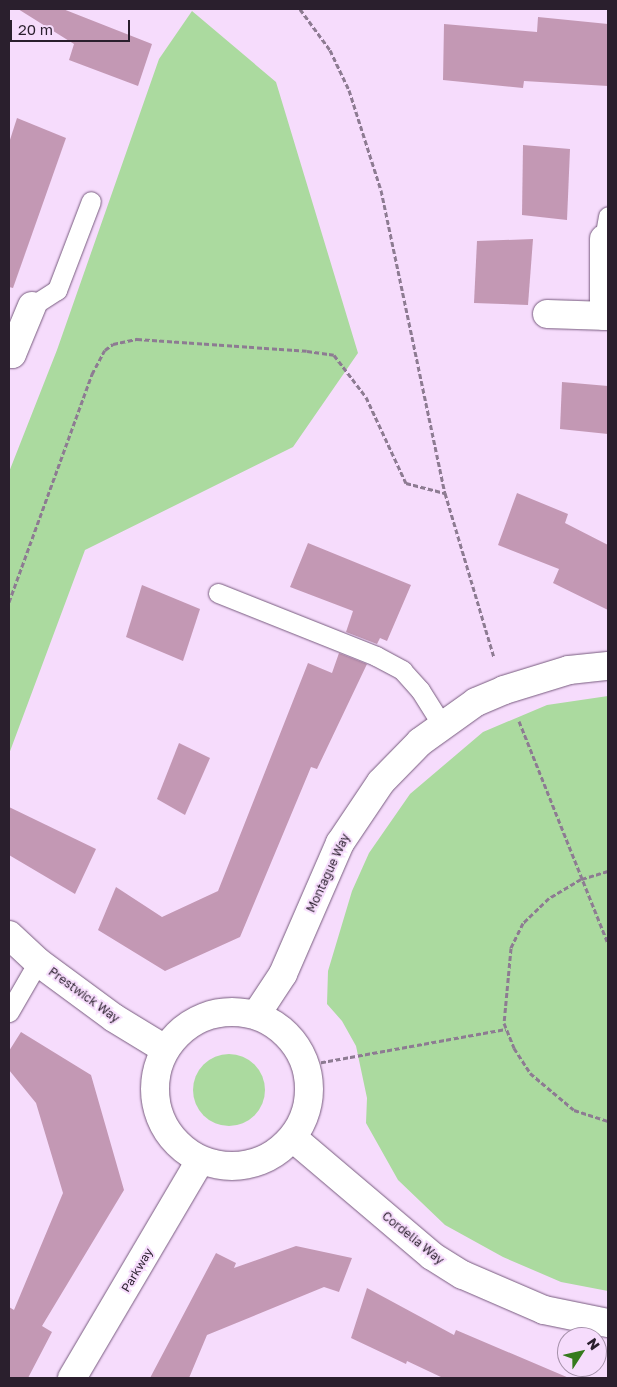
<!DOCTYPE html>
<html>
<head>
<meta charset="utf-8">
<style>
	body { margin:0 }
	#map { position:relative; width:617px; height:1387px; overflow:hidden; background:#f6dcfc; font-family:"Golos Text",sans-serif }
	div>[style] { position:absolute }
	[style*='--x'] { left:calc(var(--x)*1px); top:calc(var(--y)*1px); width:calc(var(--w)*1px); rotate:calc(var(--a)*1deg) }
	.green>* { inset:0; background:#abda9f }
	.round { border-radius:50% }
	.building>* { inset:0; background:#c398b4 }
	.path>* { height:3px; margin-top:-1.5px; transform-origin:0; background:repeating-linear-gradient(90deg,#8d7b92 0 5px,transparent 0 7.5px) }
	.roads { filter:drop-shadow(0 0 1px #775b7e) drop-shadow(0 0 1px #775b7e) }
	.service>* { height:19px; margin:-9.5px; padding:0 9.5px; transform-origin:9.5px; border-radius:9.5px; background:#fff }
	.minor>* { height:28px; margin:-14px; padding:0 14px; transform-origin:14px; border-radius:14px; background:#fff }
	.tertiary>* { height:28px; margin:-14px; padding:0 14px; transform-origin:14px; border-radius:14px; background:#fff }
	.tertiary>.ring { margin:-14px; padding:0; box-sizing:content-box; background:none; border:28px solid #fff; border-radius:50% }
	span { translate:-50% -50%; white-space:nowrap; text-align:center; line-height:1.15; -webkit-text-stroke:4px #f6dcfc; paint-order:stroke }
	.street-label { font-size:12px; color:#2a1f2d }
	.frame { position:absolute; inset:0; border:10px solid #2a1f2d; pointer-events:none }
	.north { position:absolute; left:557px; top:1327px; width:50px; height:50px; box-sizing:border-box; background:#f6dcfc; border:1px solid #a490a9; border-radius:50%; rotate:55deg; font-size:14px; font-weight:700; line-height:20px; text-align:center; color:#2a1f2d }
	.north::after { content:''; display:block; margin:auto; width:18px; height:22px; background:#357a1d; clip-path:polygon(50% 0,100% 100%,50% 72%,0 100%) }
	.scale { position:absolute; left:10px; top:20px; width:120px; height:22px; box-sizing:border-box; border:2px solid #2a1f2d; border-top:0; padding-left:6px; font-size:15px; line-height:18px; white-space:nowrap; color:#2a1f2d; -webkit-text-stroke:4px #f6dcfc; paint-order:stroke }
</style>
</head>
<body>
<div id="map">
	<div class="green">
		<i style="clip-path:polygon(192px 11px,276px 82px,358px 353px,293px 447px,85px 550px,9px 754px,9px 472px,57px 350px,159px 59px)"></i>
		<i style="clip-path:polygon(608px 696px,608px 1291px,561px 1282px,503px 1257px,445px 1225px,398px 1180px,366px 1123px,367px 1098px,356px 1046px,342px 1021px,327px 1004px,328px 971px,352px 891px,369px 853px,410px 794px,483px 732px,547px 705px)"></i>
		<i class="round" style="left:193px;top:1054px;width:72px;height:72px"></i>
	</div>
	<div class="building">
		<i style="clip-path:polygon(18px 9px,63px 9px,152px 44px,138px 86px,69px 60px,74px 44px)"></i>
		<i style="clip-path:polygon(538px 17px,608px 24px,608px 86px,524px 81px,523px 88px,443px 80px,444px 24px,537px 32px)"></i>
		<i style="clip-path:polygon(17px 118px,66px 138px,13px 288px,9px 287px,9px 143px)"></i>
		<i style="clip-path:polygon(523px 145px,570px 149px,567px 220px,522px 215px)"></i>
		<i style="clip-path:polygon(533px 239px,528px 305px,474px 303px,477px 241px)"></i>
		<i style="clip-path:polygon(562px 382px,608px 386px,608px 434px,560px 429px)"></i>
		<i style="clip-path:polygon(517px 493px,568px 514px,565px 523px,608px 545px,608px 610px,553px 583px,559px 569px,498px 545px)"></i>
		<i style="clip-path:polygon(308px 543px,411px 585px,387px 641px,380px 638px,377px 644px,346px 632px,353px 611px,290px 587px)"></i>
		<i style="clip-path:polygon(142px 585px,200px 609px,183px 661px,126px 637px)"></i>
		<i style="clip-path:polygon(339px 653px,367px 664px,317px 769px,311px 767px,240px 937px,165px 971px,98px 930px,116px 887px,162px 917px,218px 891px,308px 663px,332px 673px)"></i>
		<i style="clip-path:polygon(179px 743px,210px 758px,185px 815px,157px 799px)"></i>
		<i style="clip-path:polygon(9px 807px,96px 849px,75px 894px,9px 855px)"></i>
		<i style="clip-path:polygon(21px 1032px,91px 1075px,124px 1190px,42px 1326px,52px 1332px,28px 1378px,9px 1378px,9px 1307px,14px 1310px,63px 1193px,36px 1103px,9px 1070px,9px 1051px)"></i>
		<i style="clip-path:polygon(296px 1246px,352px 1258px,339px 1292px,324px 1287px,207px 1335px,189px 1378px,150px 1378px,216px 1253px,236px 1263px,234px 1268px)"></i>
		<i style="clip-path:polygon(367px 1288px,454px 1335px,456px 1330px,569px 1378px,443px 1378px,407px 1361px,406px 1364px,351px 1338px)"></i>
	</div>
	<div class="path">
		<i style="--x:300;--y:9;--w:51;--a:53.8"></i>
		<i style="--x:330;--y:50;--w:44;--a:64.6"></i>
		<i style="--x:349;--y:90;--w:105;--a:72.3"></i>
		<i style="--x:381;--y:190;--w:310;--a:78.1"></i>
		<i style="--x:445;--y:493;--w:171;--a:73.4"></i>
		<i style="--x:9;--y:602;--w:243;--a:-70"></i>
		<i style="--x:92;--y:374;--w:27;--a:-62"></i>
		<i style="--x:105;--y:350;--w:10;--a:-37"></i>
		<i style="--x:113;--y:344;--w:25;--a:-12"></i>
		<i style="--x:137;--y:339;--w:170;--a:4"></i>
		<i style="--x:307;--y:351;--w:27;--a:8"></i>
		<i style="--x:334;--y:355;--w:53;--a:52.7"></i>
		<i style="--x:366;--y:397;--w:95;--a:65.1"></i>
		<i style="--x:406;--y:483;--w:40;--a:14.4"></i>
		<i style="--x:519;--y:721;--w:239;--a:68.2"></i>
		<i style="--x:608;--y:871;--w:28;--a:163"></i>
		<i style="--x:581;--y:879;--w:37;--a:149"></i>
		<i style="--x:549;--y:898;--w:36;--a:136"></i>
		<i style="--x:523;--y:923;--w:28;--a:116"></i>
		<i style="--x:511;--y:948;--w:75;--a:95.3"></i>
		<i style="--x:504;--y:1023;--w:27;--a:68"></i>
		<i style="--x:514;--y:1048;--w:30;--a:57"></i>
		<i style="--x:530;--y:1073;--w:57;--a:40.1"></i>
		<i style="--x:574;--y:1110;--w:36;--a:18"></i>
		<i style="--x:306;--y:1065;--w:203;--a:-10.2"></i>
	</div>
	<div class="roads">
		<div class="service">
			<i style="--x:604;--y:239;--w:23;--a:-80"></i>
			<i style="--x:32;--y:306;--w:30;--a:-33"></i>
			<i style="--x:57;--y:290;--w:95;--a:-69.1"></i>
			<i style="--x:218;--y:593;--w:170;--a:21.7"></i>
			<i style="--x:376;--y:656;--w:30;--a:28"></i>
			<i style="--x:402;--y:670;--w:27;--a:48"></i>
			<i style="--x:420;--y:690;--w:41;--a:57.8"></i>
			<i style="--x:9;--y:1012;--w:58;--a:-59.9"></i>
		</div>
		<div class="minor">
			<i style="--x:547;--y:314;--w:61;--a:1.9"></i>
			<i style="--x:604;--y:316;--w:77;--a:-90"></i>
			<i style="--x:9;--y:353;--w:3;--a:18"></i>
			<i style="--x:12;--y:354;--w:52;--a:-67.4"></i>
			<i style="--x:256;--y:1015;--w:49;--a:-56.6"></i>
			<i style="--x:283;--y:974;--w:143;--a:-66.5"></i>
			<i style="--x:340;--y:843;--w:73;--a:-56.1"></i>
			<i style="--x:381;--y:782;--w:56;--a:-45.7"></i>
			<i style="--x:420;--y:742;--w:69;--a:-35.5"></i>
			<i style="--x:476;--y:702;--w:30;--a:-23"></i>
			<i style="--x:504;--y:690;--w:68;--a:-17.1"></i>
			<i style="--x:569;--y:670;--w:39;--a:-6"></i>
			<i style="--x:293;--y:1138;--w:182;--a:40.3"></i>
			<i style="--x:432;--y:1256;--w:36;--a:32"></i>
			<i style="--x:463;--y:1275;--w:88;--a:23.4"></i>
			<i style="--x:544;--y:1310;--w:65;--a:11.5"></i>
		</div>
		<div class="tertiary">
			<i style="--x:9;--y:935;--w:40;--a:43"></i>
			<i style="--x:38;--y:962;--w:94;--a:36.4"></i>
			<i style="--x:114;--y:1018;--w:60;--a:31.3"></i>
			<i class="ring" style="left:155px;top:1012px;width:126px;height:126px"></i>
			<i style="--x:72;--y:1378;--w:252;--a:-59.5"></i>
		</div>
	</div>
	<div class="street-label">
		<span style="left:328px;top:873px;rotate:-65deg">Montague Way</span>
		<span style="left:84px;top:995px;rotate:36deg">Prestwick Way</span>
		<span style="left:413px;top:1238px;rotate:39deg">Cordelia Way</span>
		<span style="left:137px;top:1270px;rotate:-59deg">Parkway</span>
	</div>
	<div class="frame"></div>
	<div class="north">N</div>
	<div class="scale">20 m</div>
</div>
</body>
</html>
